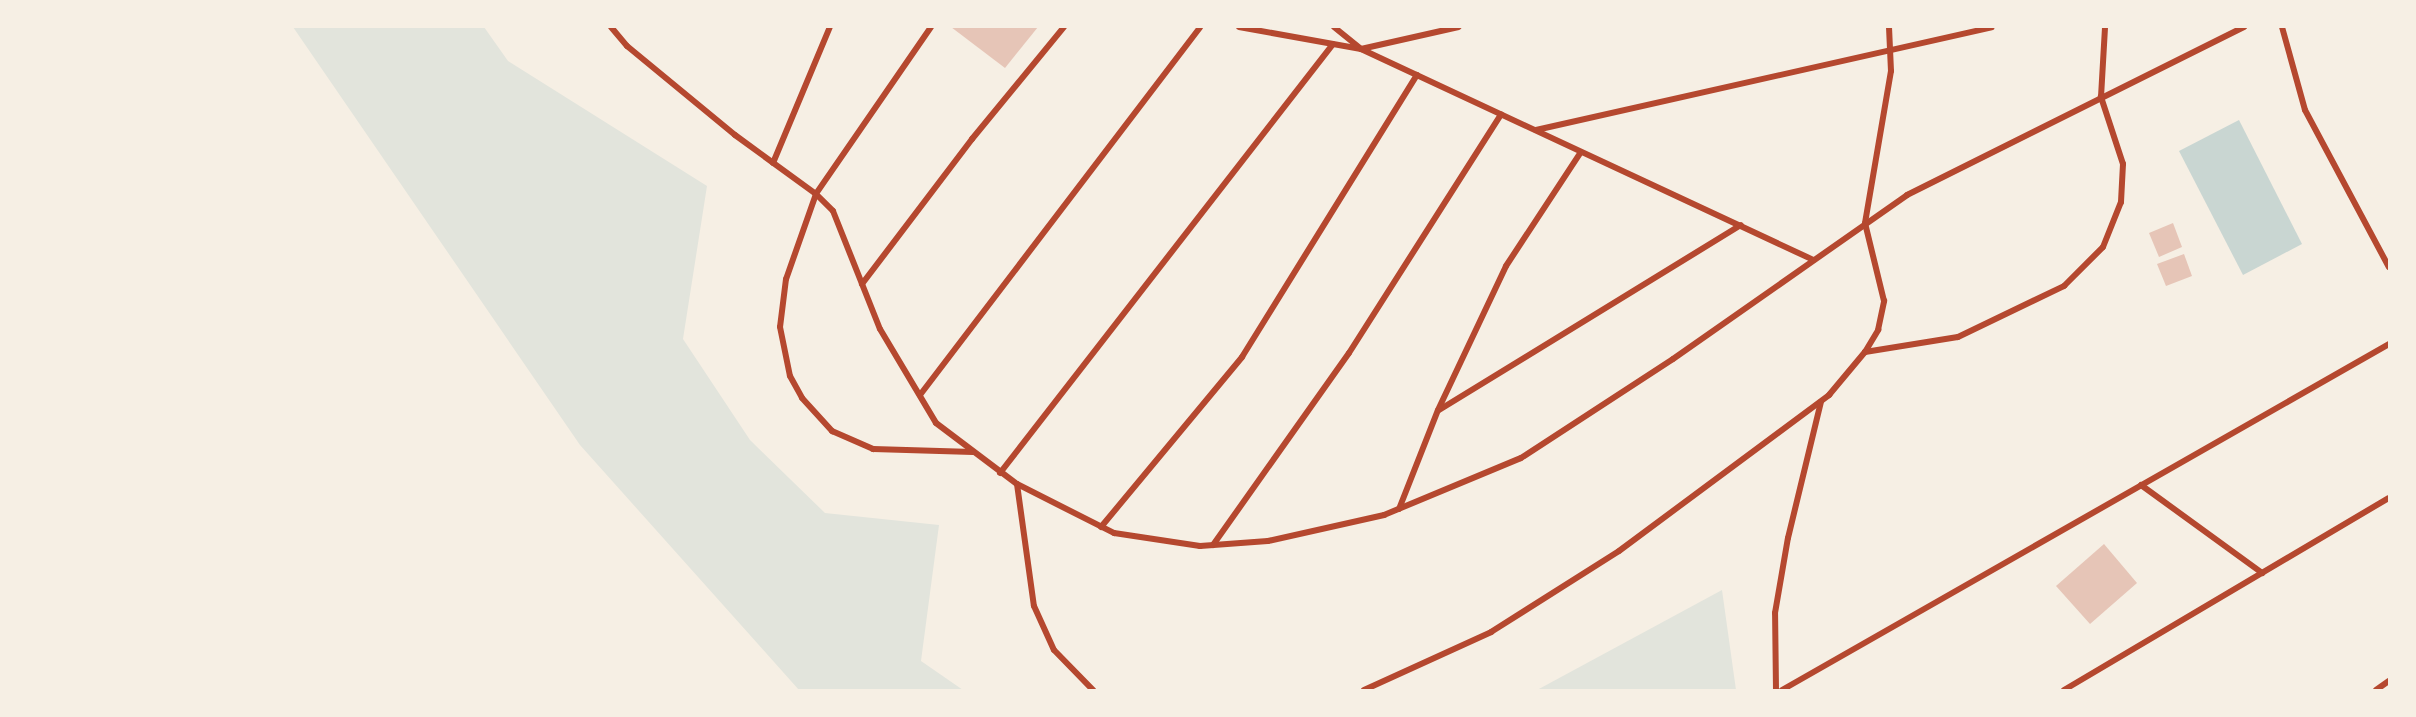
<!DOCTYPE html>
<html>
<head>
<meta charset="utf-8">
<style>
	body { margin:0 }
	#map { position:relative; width:2416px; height:717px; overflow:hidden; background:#f6efe4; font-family:Poppins,sans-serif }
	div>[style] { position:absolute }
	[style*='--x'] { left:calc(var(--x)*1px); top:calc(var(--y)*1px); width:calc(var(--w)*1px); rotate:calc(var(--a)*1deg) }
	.green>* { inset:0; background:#e2e4dc }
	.water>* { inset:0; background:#c9d6d2 }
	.building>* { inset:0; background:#e6c5b7 }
	.minor>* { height:6px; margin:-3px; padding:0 3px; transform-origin:3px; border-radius:3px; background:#b5482f }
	span { translate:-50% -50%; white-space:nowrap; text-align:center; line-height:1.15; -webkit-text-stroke:5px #f6efe4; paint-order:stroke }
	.frame { position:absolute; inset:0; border:28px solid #f6efe4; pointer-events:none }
</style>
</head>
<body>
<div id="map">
	<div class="green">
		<i style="clip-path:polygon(293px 27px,484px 27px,508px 61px,707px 186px,683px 339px,750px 440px,825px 513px,939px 525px,921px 661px,963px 690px,799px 690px,580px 445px)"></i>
		<i style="clip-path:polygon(1722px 590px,1736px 690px,1537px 690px)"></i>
	</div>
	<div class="water">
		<i style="clip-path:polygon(2239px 120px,2302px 244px,2243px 275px,2179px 151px)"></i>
	</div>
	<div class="building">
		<i style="clip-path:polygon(951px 27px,1038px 27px,1005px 68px)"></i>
		<i style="clip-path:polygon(2173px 223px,2182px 247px,2159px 257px,2149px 233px)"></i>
		<i style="clip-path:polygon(2184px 254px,2192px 276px,2166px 286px,2157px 264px)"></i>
		<i style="clip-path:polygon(2104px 544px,2137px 583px,2090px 624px,2056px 586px)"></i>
	</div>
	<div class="minor">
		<i style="--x:611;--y:27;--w:25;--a:50"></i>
		<i style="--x:627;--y:46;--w:140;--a:39.5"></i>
		<i style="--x:735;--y:135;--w:100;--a:36.1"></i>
		<i style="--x:816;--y:194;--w:24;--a:45"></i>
		<i style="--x:833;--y:211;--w:127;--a:68.3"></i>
		<i style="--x:880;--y:329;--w:109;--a:59.2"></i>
		<i style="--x:936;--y:423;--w:101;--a:37"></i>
		<i style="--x:1017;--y:484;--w:109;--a:26.8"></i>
		<i style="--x:1114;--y:533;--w:87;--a:8.6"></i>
		<i style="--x:1200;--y:546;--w:68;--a:-4.2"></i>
		<i style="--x:1268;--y:541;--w:119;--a:-12.6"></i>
		<i style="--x:1384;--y:515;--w:148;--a:-22.6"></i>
		<i style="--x:1521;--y:458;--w:181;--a:-33.1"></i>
		<i style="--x:1673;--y:359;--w:286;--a:-35"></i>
		<i style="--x:1907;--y:195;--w:377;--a:-26.5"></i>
		<i style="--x:931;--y:27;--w:203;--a:124.6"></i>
		<i style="--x:816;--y:194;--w:90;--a:109.4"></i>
		<i style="--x:786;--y:279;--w:48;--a:97.1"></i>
		<i style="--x:780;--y:327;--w:50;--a:78.5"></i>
		<i style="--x:790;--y:376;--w:25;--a:61"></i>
		<i style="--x:802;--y:398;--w:45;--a:47.7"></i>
		<i style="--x:832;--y:431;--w:45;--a:23.7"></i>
		<i style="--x:873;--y:449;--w:100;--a:1.7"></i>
		<i style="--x:1239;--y:27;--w:124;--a:10.2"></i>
		<i style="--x:1361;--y:49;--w:499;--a:25"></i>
		<i style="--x:1334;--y:27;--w:35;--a:39"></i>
		<i style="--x:1361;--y:49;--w:100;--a:-12.7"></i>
		<i style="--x:2282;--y:27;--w:86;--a:74.5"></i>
		<i style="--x:2305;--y:110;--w:178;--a:61.9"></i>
		<i style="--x:1536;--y:130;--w:467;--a:-12.7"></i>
		<i style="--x:773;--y:163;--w:147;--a:-67.3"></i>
		<i style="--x:862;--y:284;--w:182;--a:-52.8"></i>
		<i style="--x:972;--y:139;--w:145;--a:-50.6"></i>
		<i style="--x:1865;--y:352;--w:94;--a:-9.2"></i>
		<i style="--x:1958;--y:337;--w:118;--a:-25.7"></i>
		<i style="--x:2064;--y:286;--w:55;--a:-45"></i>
		<i style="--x:2103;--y:247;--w:48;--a:-68.2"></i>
		<i style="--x:2121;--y:202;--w:38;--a:-87"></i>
		<i style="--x:2123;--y:164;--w:71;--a:-108.2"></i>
		<i style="--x:2101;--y:97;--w:70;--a:-86.7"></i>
		<i style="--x:920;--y:395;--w:462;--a:-52.7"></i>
		<i style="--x:1439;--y:410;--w:354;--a:-31.5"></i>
		<i style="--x:1000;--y:473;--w:543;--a:-52.18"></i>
		<i style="--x:1017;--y:484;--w:123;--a:82.1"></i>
		<i style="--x:1034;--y:606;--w:48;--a:65.6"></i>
		<i style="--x:1054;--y:650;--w:56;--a:45.7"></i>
		<i style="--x:2141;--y:485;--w:150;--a:36"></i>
		<i style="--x:1399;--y:509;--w:106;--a:-68.5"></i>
		<i style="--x:1438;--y:410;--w:159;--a:-64.7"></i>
		<i style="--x:1506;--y:266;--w:136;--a:-56.7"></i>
		<i style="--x:1101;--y:527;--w:221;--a:-50.3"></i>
		<i style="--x:1242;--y:357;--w:332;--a:-58.2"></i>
		<i style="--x:1213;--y:545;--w:235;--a:-54.7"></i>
		<i style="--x:1349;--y:353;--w:283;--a:-57.5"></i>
		<i style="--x:1364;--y:690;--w:140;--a:-24.5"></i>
		<i style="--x:1491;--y:632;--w:151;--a:-32.3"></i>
		<i style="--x:1619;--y:551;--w:262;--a:-36.6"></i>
		<i style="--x:1829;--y:395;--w:56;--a:-50.1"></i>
		<i style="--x:1865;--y:352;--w:26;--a:-59"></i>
		<i style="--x:1878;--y:330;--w:30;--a:-78"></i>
		<i style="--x:1884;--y:301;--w:80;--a:-103.7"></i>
		<i style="--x:1865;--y:223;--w:154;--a:-80.3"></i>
		<i style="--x:1891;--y:71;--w:44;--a:-92.6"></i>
		<i style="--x:1776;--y:690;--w:77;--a:-90.7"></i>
		<i style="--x:1775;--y:613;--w:76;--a:-80.2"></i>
		<i style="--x:1788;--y:538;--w:140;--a:-76.4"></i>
		<i style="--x:1782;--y:690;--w:699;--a:-29.68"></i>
		<i style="--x:2064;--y:690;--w:377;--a:-30.6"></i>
		<i style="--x:2376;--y:690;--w:16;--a:-35"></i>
	</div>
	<div class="frame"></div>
</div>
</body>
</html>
